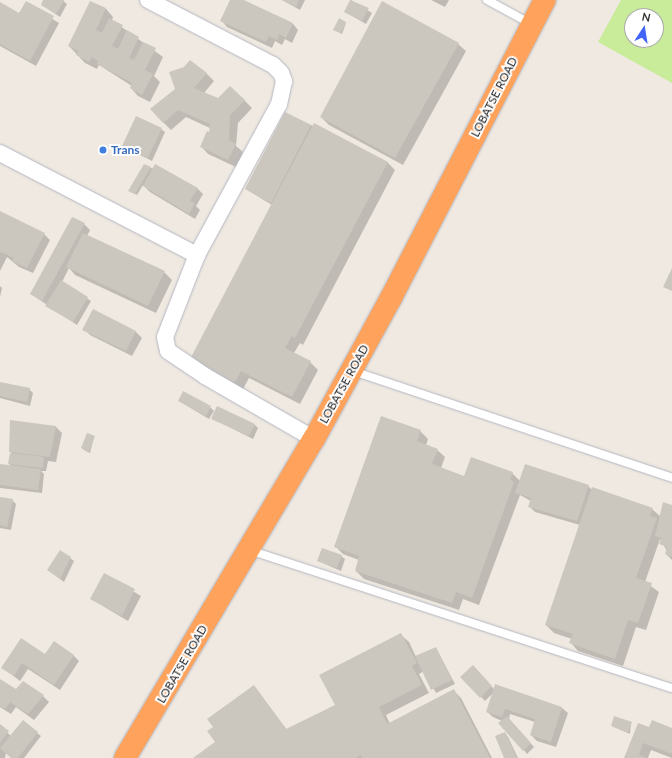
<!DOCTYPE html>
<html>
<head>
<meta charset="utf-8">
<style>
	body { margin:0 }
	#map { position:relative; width:672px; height:758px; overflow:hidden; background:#efe9e1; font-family:Lato,sans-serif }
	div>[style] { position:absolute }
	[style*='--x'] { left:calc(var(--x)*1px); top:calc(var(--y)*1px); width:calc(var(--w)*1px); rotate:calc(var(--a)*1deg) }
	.pitch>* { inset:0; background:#c9ec9a }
	.shadow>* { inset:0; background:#0003 }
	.building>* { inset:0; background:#cbc7bf }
	.roads { filter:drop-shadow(0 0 1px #b4b7c1) drop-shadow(0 0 1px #b4b7c1) }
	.lane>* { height:8px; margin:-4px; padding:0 4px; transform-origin:4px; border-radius:4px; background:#fff }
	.street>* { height:16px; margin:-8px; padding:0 8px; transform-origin:8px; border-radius:8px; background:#fff }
	.highway>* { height:22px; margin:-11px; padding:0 11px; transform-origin:11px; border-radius:11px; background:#ffa35c }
	.dots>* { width:11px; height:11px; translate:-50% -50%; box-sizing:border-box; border:2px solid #fff; border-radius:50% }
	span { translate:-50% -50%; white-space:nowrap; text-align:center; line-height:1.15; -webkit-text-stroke:4px #fff; paint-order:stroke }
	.street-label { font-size:12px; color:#2e2e2e }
	.shop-label { font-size:12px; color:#366cbe; font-weight:700 }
	.left { translate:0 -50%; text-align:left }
	.north { position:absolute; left:624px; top:8px; width:40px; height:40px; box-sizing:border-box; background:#fff; border:1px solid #ababab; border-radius:50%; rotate:12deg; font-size:11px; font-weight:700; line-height:16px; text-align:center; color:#2e2e2e }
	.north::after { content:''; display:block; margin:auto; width:14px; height:18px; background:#4264fb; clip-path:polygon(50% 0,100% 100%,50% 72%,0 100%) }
</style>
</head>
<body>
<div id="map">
	<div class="pitch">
		<i style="clip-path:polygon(evenodd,621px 0,672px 0,672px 83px,598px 42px,621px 0,632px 16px,656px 16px,656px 40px,632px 40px,632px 16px)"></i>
	</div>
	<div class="shadow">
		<i style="clip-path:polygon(45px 0,62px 0,67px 4px,60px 17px,42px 5px)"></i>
		<i style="clip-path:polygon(231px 0,241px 0,293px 24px,298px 30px,292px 43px,285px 39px,282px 45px,275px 41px,272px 48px,227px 27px,222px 21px)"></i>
		<i style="clip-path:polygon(282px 0,305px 0,300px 10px)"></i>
		<i style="clip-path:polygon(351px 0,372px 13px,366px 24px,345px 12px)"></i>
		<i style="clip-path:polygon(431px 0,449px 0,445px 7px)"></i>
		<i style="clip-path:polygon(91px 2px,106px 9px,113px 17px,112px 20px,163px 57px,154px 76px,160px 82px,150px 102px,138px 96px,131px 88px,132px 86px,99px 65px,97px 69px,85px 63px,69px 46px)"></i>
		<i style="clip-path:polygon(26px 3px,59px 23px,36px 66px,0 46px,0 4px,20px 14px)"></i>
		<i style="clip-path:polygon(346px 23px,342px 34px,334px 30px)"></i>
		<i style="clip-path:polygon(458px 44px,466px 51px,403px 165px,329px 125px,321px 117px)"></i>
		<i style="clip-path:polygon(206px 73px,214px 81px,204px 93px,219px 100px,244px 100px,252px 108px,238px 123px,236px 146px,243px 152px,236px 167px,208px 154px,201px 146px,210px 133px,210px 128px,186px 117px,171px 130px,163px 122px)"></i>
		<i style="clip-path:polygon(286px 113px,387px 162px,395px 170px,303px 345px,300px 343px,294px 353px,310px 362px,318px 370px,300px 404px,249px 378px,242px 391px,198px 368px,272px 205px,246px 189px)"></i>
		<i style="clip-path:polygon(161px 129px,165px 132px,152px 161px,123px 146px)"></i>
		<i style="clip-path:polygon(144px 165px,197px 188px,203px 194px,196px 206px,200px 210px,195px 219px,150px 192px,143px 185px,137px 195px,131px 192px)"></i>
		<i style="clip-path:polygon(0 212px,44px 234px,50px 240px,33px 273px,19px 267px,7px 257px,0 271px)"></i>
		<i style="clip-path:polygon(84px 224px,90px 230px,87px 236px,164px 272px,172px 280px,156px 313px,75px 275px,69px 268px,62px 282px,91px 301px,77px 325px,31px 294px)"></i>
		<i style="clip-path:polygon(0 286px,2px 288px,0 297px)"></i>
		<i style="clip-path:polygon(93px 311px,136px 332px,142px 338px,132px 356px,90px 335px,84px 329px)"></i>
		<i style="clip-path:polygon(0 383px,29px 389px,33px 393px,30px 406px,0 398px)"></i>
		<i style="clip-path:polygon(179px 401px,210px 407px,214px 411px,209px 419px)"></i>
		<i style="clip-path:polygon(213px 419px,255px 425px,258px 428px,253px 439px)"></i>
		<i style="clip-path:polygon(10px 421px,56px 427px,62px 433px,56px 462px,48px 461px,46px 471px,41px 471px,44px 474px,42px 493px,0 488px,0 465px,13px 467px,9px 464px,13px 455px,10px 451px)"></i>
		<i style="clip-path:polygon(420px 431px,428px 439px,426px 445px,437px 450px,445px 457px,441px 468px,465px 477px,512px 473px,520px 481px,588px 486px,592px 490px,652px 509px,661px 517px,672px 506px,672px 560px,666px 554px,667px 551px,660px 539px,645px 582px,659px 592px,646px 630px,636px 627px,623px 666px,578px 651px,571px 643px,572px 639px,554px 633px,546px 625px,580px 525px,535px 512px,529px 506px,531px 501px,520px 495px,479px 605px,463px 599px,459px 610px,364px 579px,356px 571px,359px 560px,343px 554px,335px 546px)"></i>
		<i style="clip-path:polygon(94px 437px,90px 453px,84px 450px,82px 448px)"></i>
		<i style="clip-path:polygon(0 498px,12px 500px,16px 504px,11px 530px,0 528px)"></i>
		<i style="clip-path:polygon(341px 556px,345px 559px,341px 571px,318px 561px)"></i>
		<i style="clip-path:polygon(70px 558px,74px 561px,64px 582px,48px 570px)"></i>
		<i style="clip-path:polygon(104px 574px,141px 596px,128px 621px,91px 599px)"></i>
		<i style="clip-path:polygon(401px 635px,409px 642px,416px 657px,436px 648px,455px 684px,436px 693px,424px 671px,419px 674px,429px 693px,386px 715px,390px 724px,454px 691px,461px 698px,492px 758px,194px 758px,216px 742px,215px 727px,254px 686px,287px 730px,336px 705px)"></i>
		<i style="clip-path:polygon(45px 655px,73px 655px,79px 661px,60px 690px,28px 669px,20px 681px,3px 668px)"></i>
		<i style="clip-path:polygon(473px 667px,494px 689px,496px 686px,562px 708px,568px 713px,556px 747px,537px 741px,531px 735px,535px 722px,510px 714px,509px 719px,534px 747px,527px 754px,502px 721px,493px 717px,487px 712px,494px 692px,485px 701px,462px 677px)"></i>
		<i style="clip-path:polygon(0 680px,17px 691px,43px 696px,49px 702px,34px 720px,16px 707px,11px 714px,0 707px)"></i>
		<i style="clip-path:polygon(631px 723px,630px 734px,612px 726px)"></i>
		<i style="clip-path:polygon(0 725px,11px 736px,37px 733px,41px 736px,24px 758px,12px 758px,6px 753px,5px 758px,0 758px)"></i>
		<i style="clip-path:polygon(650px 728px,672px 729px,672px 758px,651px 750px,648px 758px,626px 758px)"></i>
		<i style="clip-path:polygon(505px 733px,508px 737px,518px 758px,506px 758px)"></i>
	</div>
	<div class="building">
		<i style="clip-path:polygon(43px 0,64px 0,56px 14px,41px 5px)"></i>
		<i style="clip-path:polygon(230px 0,244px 0,293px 23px,286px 38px,279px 34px,277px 40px,269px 36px,266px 42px,220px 21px)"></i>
		<i style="clip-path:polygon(282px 0,299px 0,296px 7px)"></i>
		<i style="clip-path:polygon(350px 0,369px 8px,362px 21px,344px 12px)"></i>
		<i style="clip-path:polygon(26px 1px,54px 16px,30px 61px,0 44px,0 2px,19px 13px)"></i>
		<i style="clip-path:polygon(90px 1px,106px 8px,96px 30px,102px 33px,109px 18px,123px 25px,112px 46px,118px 49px,127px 30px,139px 37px,129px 58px,134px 60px,143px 42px,156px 48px,145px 70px,153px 74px,142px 95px,130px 88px,132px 83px,97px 64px,98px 61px,92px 57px,89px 62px,76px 55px,78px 51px,68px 46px)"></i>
		<i style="clip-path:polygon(382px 1px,459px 43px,395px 158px,320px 117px)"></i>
		<i style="clip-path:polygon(339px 18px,346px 22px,341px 33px,333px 30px)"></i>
		<i style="clip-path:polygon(190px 60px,207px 73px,194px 88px,218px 98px,230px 86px,245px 100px,230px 115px,229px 140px,236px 144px,228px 160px,200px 147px,207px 131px,209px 132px,210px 124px,178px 110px,163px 123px,150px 109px,175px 89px,169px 72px,184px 67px)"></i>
		<i style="clip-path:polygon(285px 112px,311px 125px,271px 203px,245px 189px)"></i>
		<i style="clip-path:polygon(136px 116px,162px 128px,148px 158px,122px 146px)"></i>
		<i style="clip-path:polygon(314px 123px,388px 162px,295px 338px,292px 336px,285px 348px,311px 361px,292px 397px,241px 371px,234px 384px,189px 361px)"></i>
		<i style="clip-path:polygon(144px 164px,151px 167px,135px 194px,128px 191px)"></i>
		<i style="clip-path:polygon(155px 164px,198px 188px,190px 201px,195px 203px,189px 214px,143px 186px)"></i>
		<i style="clip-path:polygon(0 211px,45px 233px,27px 268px,12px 261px,14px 258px,1px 252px,0 254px)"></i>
		<i style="clip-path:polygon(72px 217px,85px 223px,42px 301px,30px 294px)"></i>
		<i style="clip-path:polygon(83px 233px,165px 271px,148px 306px,66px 267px)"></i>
		<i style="clip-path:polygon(672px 268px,672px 291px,663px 287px)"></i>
		<i style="clip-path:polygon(61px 280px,88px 297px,73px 322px,45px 306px)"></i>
		<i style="clip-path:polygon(93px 309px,136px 331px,126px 351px,82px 330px)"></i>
		<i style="clip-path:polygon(0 382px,30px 388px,27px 402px,0 396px)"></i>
		<i style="clip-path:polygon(183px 391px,211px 406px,206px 416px,178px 401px)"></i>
		<i style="clip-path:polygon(217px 406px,255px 424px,249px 436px,211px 419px)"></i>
		<i style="clip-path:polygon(381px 416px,421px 430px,417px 441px,438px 449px,432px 464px,464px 476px,471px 457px,513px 472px,510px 480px,514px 482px,472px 598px,456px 592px,452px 603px,355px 571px,359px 556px,334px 547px)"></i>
		<i style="clip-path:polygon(10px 420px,56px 426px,50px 457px,9px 452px)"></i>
		<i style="clip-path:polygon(87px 433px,95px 436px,89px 452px,81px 448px)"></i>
		<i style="clip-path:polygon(10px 453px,44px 457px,43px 468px,8px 464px)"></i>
		<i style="clip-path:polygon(0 464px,41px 469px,38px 490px,0 485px)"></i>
		<i style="clip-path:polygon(525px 464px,589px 485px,577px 521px,528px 507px,531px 498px,515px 493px)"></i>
		<i style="clip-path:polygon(592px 487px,653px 508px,650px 516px,657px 518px,636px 578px,652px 583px,638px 623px,628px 620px,615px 659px,569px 643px,573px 634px,545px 625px)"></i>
		<i style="clip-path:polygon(0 497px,13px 499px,7px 527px,0 525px)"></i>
		<i style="clip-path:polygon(663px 502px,672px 505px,672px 557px,665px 554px,667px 547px,659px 544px,661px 538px,655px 536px)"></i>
		<i style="clip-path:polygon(322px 548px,342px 555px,337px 568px,317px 561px)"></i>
		<i style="clip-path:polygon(60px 550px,71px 557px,60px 579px,47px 570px)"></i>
		<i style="clip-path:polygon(104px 573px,135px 589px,122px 616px,90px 599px)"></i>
		<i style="clip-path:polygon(401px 633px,417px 663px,412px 666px,422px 685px,379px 707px,387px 724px,454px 689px,490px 758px,362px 758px,361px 755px,356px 758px,193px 758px,215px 742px,207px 731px,213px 727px,207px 719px,254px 685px,286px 729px,335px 705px,319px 675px)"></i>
		<i style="clip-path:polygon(21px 638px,45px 654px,54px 641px,74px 655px,54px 685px,22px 663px,14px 676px,1px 668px)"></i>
		<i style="clip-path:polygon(436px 647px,452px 680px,431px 690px,415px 656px)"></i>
		<i style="clip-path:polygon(473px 665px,492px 686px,480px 698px,460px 677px)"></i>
		<i style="clip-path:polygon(0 679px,16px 689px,23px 681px,44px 695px,28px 714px,10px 702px,5px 709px,0 706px)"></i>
		<i style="clip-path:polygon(495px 684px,562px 707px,551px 742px,530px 735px,535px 719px,505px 709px,502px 717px,486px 712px)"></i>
		<i style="clip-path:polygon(507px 716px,531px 743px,523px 751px,498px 723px)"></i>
		<i style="clip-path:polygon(614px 716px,632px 722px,628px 733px,611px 726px)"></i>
		<i style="clip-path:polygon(23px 720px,38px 732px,18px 758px,11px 758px,0 748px)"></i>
		<i style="clip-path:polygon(652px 720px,672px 728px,672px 754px,643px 743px,639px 755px,647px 758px,624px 758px,638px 723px,649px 727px)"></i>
		<i style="clip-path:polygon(0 724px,9px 731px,0 743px)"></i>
		<i style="clip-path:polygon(505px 732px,517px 758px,504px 758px,495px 736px)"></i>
	</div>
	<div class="roads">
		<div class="lane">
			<i style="--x:487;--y:0;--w:50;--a:28.6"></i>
			<i style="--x:353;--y:371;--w:336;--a:18.5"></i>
			<i style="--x:249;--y:550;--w:445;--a:18.1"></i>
		</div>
		<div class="street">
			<i style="--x:148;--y:0;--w:141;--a:27.5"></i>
			<i style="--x:273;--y:65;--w:11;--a:45"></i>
			<i style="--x:281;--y:73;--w:9;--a:69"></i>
			<i style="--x:284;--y:81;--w:24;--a:102"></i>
			<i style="--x:279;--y:104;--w:172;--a:118.5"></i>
			<i style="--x:197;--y:255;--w:88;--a:111.3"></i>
			<i style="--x:165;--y:337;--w:14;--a:78"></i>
			<i style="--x:168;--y:351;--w:45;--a:34"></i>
			<i style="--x:205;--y:376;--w:126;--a:30"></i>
			<i style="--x:0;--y:153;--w:222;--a:27.4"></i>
		</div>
		<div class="highway">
			<i style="--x:125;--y:758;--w:371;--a:-59.4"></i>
			<i style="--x:314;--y:439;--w:161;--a:-61.4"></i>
			<i style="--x:391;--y:298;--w:335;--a:-62.7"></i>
		</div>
	</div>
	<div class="dots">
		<i style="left:103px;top:150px;background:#3f7fe0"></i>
	</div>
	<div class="street-label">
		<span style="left:494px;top:97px;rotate:-63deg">LOBATSE ROAD</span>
		<span style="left:344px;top:384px;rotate:-61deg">LOBATSE ROAD</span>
		<span style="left:182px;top:664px;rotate:-60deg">LOBATSE ROAD</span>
	</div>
	<div class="shop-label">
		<span class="left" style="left:111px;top:150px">Trans</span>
	</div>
	<div class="north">N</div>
</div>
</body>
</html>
